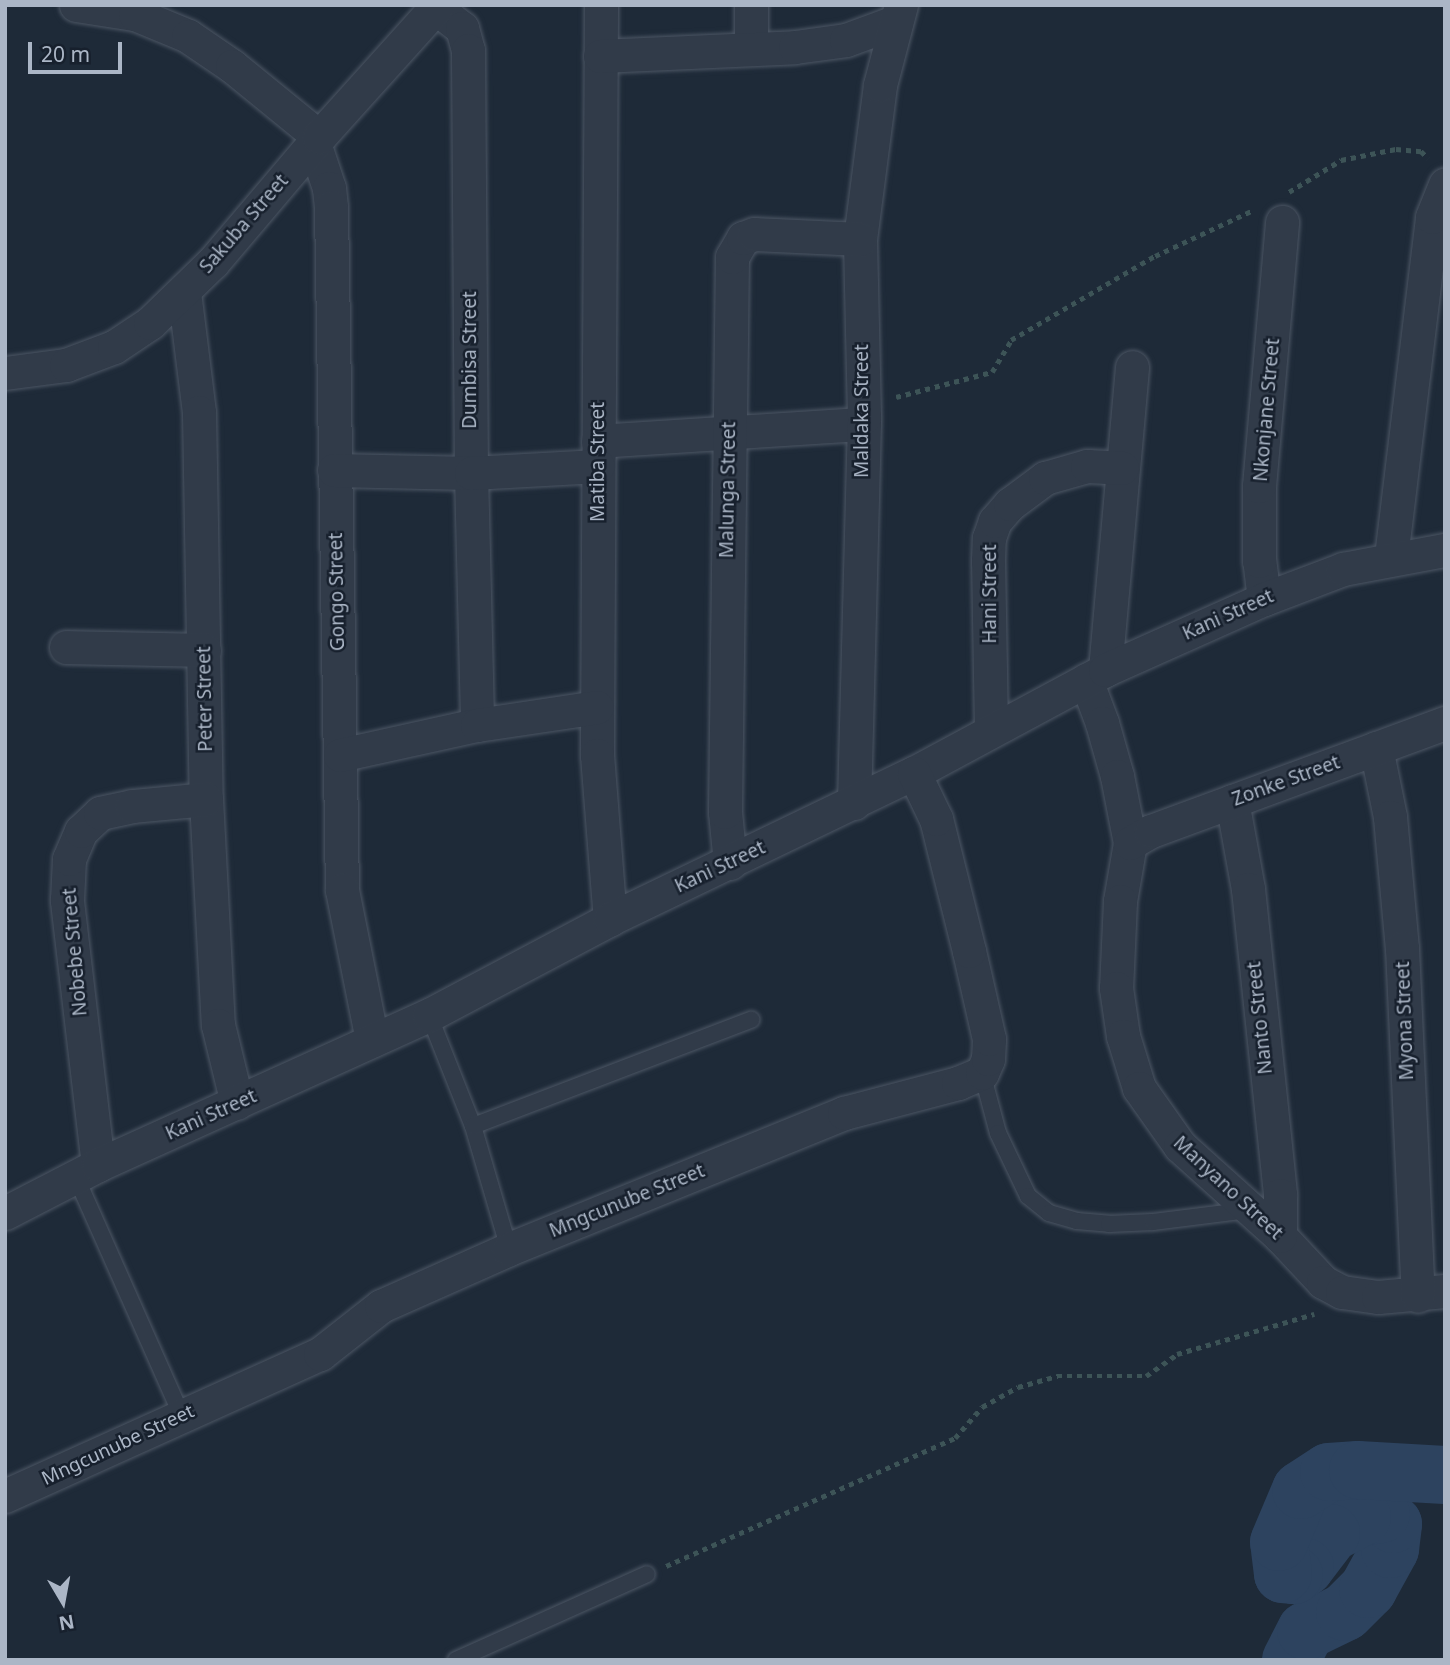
<!DOCTYPE html>
<html>
<head>
<meta charset="utf-8">
<style>
	body { margin:0 }
	#map { position:relative; width:1450px; height:1665px; overflow:hidden; background:#1e2a38; font-family:"Noto Sans",sans-serif }
	div>[style] { position:absolute }
	[style*='--x'] { left:calc(var(--x)*1px); top:calc(var(--y)*1px); width:calc(var(--w)*1px); rotate:calc(var(--a)*1deg) }
	.river>* { height:58px; margin:-29px; padding:0 29px; transform-origin:29px; border-radius:29px; background:#2d435f }
	.path>* { height:4.5px; margin-top:-2.25px; transform-origin:0; background:repeating-linear-gradient(90deg,#3d5457 0 5px,transparent 0 10px) }
	.roads { filter:drop-shadow(0 0 2px #4c5664) drop-shadow(0 0 2px #4c5664) }
	.lane>* { height:16px; margin:-8px; padding:0 8px; transform-origin:8px; border-radius:8px; background:#313b49 }
	.street>* { height:33px; margin:-16.5px; padding:0 16.5px; transform-origin:16.5px; border-radius:16.5px; background:#313b49 }
	span { translate:-50% -50%; white-space:nowrap; text-align:center; line-height:1.15; -webkit-text-stroke:5px #17202d; paint-order:stroke }
	.street-label { font-size:19px; color:#abb6c6 }
	.frame { position:absolute; inset:0; border:7px solid #abb6c6; pointer-events:none }
	.north { position:absolute; left:28px; top:1567px; width:70px; height:70px; -webkit-text-stroke:5px #17202d; paint-order:stroke; rotate:170deg; font-size:19px; font-weight:700; line-height:28px; text-align:center; color:#abb6c6 }
	.north::after { content:''; display:block; margin:auto; width:24px; height:32px; background:#abb6c6; clip-path:polygon(50% 0,100% 100%,50% 72%,0 100%) }
	.scale { position:absolute; left:28px; top:42px; width:94px; height:32px; box-sizing:border-box; border:4px solid #abb6c6; border-top:0; padding-left:9px; font-size:21px; line-height:24px; white-space:nowrap; color:#abb6c6; -webkit-text-stroke:5px #17202d; paint-order:stroke }
</style>
</head>
<body>
<div id="map">
	<div class="river">
		<i style="--x:1291;--y:1660;--w:33;--a:-63"></i>
		<i style="--x:1306;--y:1631;--w:43;--a:-26"></i>
		<i style="--x:1345;--y:1612;--w:33;--a:-45"></i>
		<i style="--x:1368;--y:1589;--w:46;--a:-61.2"></i>
		<i style="--x:1390;--y:1549;--w:25;--a:-83"></i>
		<i style="--x:1393;--y:1524;--w:16;--a:-140"></i>
		<i style="--x:1381;--y:1514;--w:19;--a:171"></i>
		<i style="--x:1362;--y:1517;--w:35;--a:153"></i>
		<i style="--x:1331;--y:1533;--w:43;--a:127.4"></i>
		<i style="--x:1305;--y:1567;--w:14;--a:144"></i>
		<i style="--x:1294;--y:1575;--w:11;--a:-175"></i>
		<i style="--x:1283;--y:1574;--w:32;--a:-97"></i>
		<i style="--x:1279;--y:1542;--w:56;--a:-67.1"></i>
		<i style="--x:1301;--y:1490;--w:33;--a:-33"></i>
		<i style="--x:1329;--y:1472;--w:29;--a:-4"></i>
		<i style="--x:1358;--y:1470;--w:87;--a:3.3"></i>
	</div>
	<div class="path">
		<i style="--x:1289;--y:192;--w:61;--a:-31.6"></i>
		<i style="--x:1341;--y:160;--w:56;--a:-11.3"></i>
		<i style="--x:1396;--y:149;--w:25;--a:5"></i>
		<i style="--x:1421;--y:151;--w:10;--a:45"></i>
		<i style="--x:896;--y:397;--w:99;--a:-14.6"></i>
		<i style="--x:992;--y:372;--w:37;--a:-59"></i>
		<i style="--x:1011;--y:340;--w:167;--a:-30.3"></i>
		<i style="--x:1155;--y:256;--w:108;--a:-25.1"></i>
		<i style="--x:666;--y:1566;--w:316;--a:-23.9"></i>
		<i style="--x:955;--y:1438;--w:41;--a:-48.9"></i>
		<i style="--x:982;--y:1407;--w:41;--a:-29.1"></i>
		<i style="--x:1018;--y:1387;--w:41;--a:-15.8"></i>
		<i style="--x:1057;--y:1376;--w:89;--a:0"></i>
		<i style="--x:1146;--y:1376;--w:38;--a:-35"></i>
		<i style="--x:1177;--y:1354;--w:143;--a:-16.3"></i>
	</div>
	<div class="roads">
		<div class="lane">
			<i style="--x:429;--y:1015;--w:119;--a:68.4"></i>
			<i style="--x:473;--y:1126;--w:128;--a:73.7"></i>
			<i style="--x:982;--y:1073;--w:62;--a:75.1"></i>
			<i style="--x:998;--y:1133;--w:70;--a:64.5"></i>
			<i style="--x:1028;--y:1196;--w:27;--a:39"></i>
			<i style="--x:1049;--y:1213;--w:29;--a:16"></i>
			<i style="--x:1077;--y:1221;--w:32;--a:5"></i>
			<i style="--x:1109;--y:1224;--w:44;--a:-2.6"></i>
			<i style="--x:1153;--y:1222;--w:98;--a:-7.1"></i>
			<i style="--x:473;--y:1126;--w:298;--a:-20.9"></i>
			<i style="--x:76;--y:1177;--w:261;--a:66.1"></i>
			<i style="--x:456;--y:1660;--w:209;--a:-24.2"></i>
		</div>
		<div class="street">
			<i style="--x:76;--y:5;--w:60;--a:8.7"></i>
			<i style="--x:135;--y:14;--w:57;--a:22.5"></i>
			<i style="--x:188;--y:36;--w:53;--a:34.3"></i>
			<i style="--x:232;--y:66;--w:112;--a:39.2"></i>
			<i style="--x:601;--y:5;--w:750;--a:90.31"></i>
			<i style="--x:597;--y:755;--w:165;--a:85.5"></i>
			<i style="--x:436;--y:8;--w:33;--a:38"></i>
			<i style="--x:462;--y:28;--w:23;--a:75"></i>
			<i style="--x:468;--y:50;--w:423;--a:89.6"></i>
			<i style="--x:471;--y:473;--w:252;--a:88.6"></i>
			<i style="--x:751;--y:49;--w:44;--a:-90"></i>
			<i style="--x:600;--y:56;--w:195;--a:-2.6"></i>
			<i style="--x:795;--y:47;--w:51;--a:-7.8"></i>
			<i style="--x:846;--y:40;--w:52;--a:-20.2"></i>
			<i style="--x:314;--y:143;--w:47;--a:71.6"></i>
			<i style="--x:329;--y:188;--w:19;--a:84"></i>
			<i style="--x:331;--y:207;--w:683;--a:89.08"></i>
			<i style="--x:342;--y:890;--w:153;--a:78.7"></i>
			<i style="--x:184;--y:292;--w:121;--a:82.9"></i>
			<i style="--x:199;--y:412;--w:387;--a:89"></i>
			<i style="--x:206;--y:799;--w:226;--a:87"></i>
			<i style="--x:218;--y:1025;--w:80;--a:76.3"></i>
			<i style="--x:5;--y:373;--w:62;--a:-7.5"></i>
			<i style="--x:66;--y:365;--w:51;--a:-20.6"></i>
			<i style="--x:114;--y:347;--w:43;--a:-33.7"></i>
			<i style="--x:150;--y:323;--w:88;--a:-44.1"></i>
			<i style="--x:213;--y:262;--w:164;--a:-49.7"></i>
			<i style="--x:319;--y:137;--w:178;--a:-48"></i>
			<i style="--x:598;--y:441;--w:266;--a:-3.7"></i>
			<i style="--x:334;--y:470;--w:137;--a:1.3"></i>
			<i style="--x:471;--y:473;--w:127;--a:-3.2"></i>
			<i style="--x:1391;--y:557;--w:342;--a:-83.1"></i>
			<i style="--x:1432;--y:217;--w:35;--a:-68"></i>
			<i style="--x:1264;--y:599;--w:38;--a:-97"></i>
			<i style="--x:1259;--y:561;--w:75;--a:-90"></i>
			<i style="--x:1259;--y:486;--w:265;--a:-85"></i>
			<i style="--x:66;--y:647;--w:138;--a:1.2"></i>
			<i style="--x:1105;--y:670;--w:304;--a:-84.9"></i>
			<i style="--x:1086;--y:680;--w:46;--a:69.6"></i>
			<i style="--x:1102;--y:723;--w:55;--a:74.2"></i>
			<i style="--x:1117;--y:776;--w:68;--a:79"></i>
			<i style="--x:1130;--y:843;--w:59;--a:99.8"></i>
			<i style="--x:1120;--y:901;--w:87;--a:92.6"></i>
			<i style="--x:1116;--y:988;--w:49;--a:81.7"></i>
			<i style="--x:1123;--y:1036;--w:54;--a:72.9"></i>
			<i style="--x:1139;--y:1088;--w:71;--a:54.7"></i>
			<i style="--x:1180;--y:1146;--w:135;--a:42"></i>
			<i style="--x:1280;--y:1236;--w:63;--a:46.9"></i>
			<i style="--x:1323;--y:1282;--w:21;--a:28"></i>
			<i style="--x:1342;--y:1292;--w:36;--a:8"></i>
			<i style="--x:1378;--y:1297;--w:67;--a:-5.1"></i>
			<i style="--x:991;--y:730;--w:169;--a:-91"></i>
			<i style="--x:988;--y:561;--w:23;--a:-88"></i>
			<i style="--x:989;--y:538;--w:18;--a:-71"></i>
			<i style="--x:995;--y:521;--w:23;--a:-49"></i>
			<i style="--x:1010;--y:504;--w:44;--a:-36.6"></i>
			<i style="--x:1045;--y:478;--w:44;--a:-15.9"></i>
			<i style="--x:1087;--y:466;--w:35;--a:3"></i>
			<i style="--x:1376;--y:748;--w:70;--a:78.5"></i>
			<i style="--x:1390;--y:817;--w:132;--a:84.8"></i>
			<i style="--x:1402;--y:948;--w:348;--a:87.4"></i>
			<i style="--x:340;--y:755;--w:140;--a:-12.4"></i>
			<i style="--x:477;--y:725;--w:121;--a:-8.5"></i>
			<i style="--x:1232;--y:801;--w:89;--a:79.7"></i>
			<i style="--x:1248;--y:889;--w:308;--a:84"></i>
			<i style="--x:1280;--y:1195;--w:41;--a:90"></i>
			<i style="--x:854;--y:803;--w:386;--a:-88.5"></i>
			<i style="--x:864;--y:417;--w:178;--a:-91.3"></i>
			<i style="--x:860;--y:239;--w:155;--a:-82.6"></i>
			<i style="--x:880;--y:85;--w:83;--a:-75.3"></i>
			<i style="--x:1130;--y:843;--w:24;--a:-30"></i>
			<i style="--x:1151;--y:831;--w:313;--a:-20.2"></i>
			<i style="--x:730;--y:863;--w:51;--a:-95.6"></i>
			<i style="--x:725;--y:812;--w:555;--a:-89.28"></i>
			<i style="--x:732;--y:257;--w:22;--a:-60"></i>
			<i style="--x:743;--y:238;--w:12;--a:-20"></i>
			<i style="--x:754;--y:234;--w:106;--a:2.7"></i>
			<i style="--x:98;--y:1165;--w:267;--a:-96.7"></i>
			<i style="--x:67;--y:900;--w:41;--a:-87.2"></i>
			<i style="--x:69;--y:859;--w:30;--a:-67"></i>
			<i style="--x:81;--y:831;--w:26;--a:-43"></i>
			<i style="--x:100;--y:813;--w:33;--a:-12"></i>
			<i style="--x:132;--y:806;--w:74;--a:-5.4"></i>
			<i style="--x:5;--y:1213;--w:105;--a:-27.3"></i>
			<i style="--x:98;--y:1165;--w:363;--a:-24.4"></i>
			<i style="--x:429;--y:1015;--w:205;--a:-27.9"></i>
			<i style="--x:610;--y:919;--w:337;--a:-25.7"></i>
			<i style="--x:914;--y:773;--w:217;--a:-28.3"></i>
			<i style="--x:1105;--y:670;--w:174;--a:-24.1"></i>
			<i style="--x:1264;--y:599;--w:85;--a:-20.8"></i>
			<i style="--x:1343;--y:569;--w:104;--a:-10.6"></i>
			<i style="--x:5;--y:1496;--w:346;--a:-24.3"></i>
			<i style="--x:320;--y:1354;--w:78;--a:-38.2"></i>
			<i style="--x:381;--y:1306;--w:140;--a:-24"></i>
			<i style="--x:509;--y:1249;--w:362;--a:-22.1"></i>
			<i style="--x:844;--y:1113;--w:118;--a:-14.7"></i>
			<i style="--x:958;--y:1083;--w:26;--a:-23"></i>
			<i style="--x:982;--y:1073;--w:15;--a:-67"></i>
			<i style="--x:988;--y:1059;--w:20;--a:-87"></i>
			<i style="--x:989;--y:1039;--w:90;--a:-102.8"></i>
			<i style="--x:969;--y:951;--w:136;--a:-104"></i>
			<i style="--x:936;--y:819;--w:51;--a:-115.6"></i>
		</div>
	</div>
	<div class="street-label">
		<span style="left:244px;top:224px;rotate:-49deg">Sakuba Street</span>
		<span style="left:470px;top:360px;rotate:-90deg">Dumbisa Street</span>
		<span style="left:1267px;top:410px;rotate:-85deg">Nkonjane Street</span>
		<span style="left:862px;top:411px;rotate:-90deg">Maldaka Street</span>
		<span style="left:598px;top:462px;rotate:-90deg">Matiba Street</span>
		<span style="left:728px;top:490px;rotate:-89deg">Malunga Street</span>
		<span style="left:337px;top:592px;rotate:-91deg">Gongo Street</span>
		<span style="left:990px;top:594px;rotate:-90deg">Hani Street</span>
		<span style="left:1228px;top:615px;rotate:-24deg">Kani Street</span>
		<span style="left:205px;top:699px;rotate:-91deg">Peter Street</span>
		<span style="left:1286px;top:781px;rotate:-20deg">Zonke Street</span>
		<span style="left:720px;top:867px;rotate:-25deg">Kani Street</span>
		<span style="left:75px;top:952px;rotate:-95deg">Nobebe Street</span>
		<span style="left:1260px;top:1018px;rotate:-96deg">Nanto Street</span>
		<span style="left:1405px;top:1021px;rotate:-92deg">Myona Street</span>
		<span style="left:211px;top:1115px;rotate:-24deg">Kani Street</span>
		<span style="left:1228px;top:1188px;rotate:43deg">Manyano Street</span>
		<span style="left:627px;top:1201px;rotate:-22deg">Mngcunube Street</span>
		<span style="left:118px;top:1445px;rotate:-25deg">Mngcunube Street</span>
	</div>
	<div class="frame"></div>
	<div class="north">N</div>
	<div class="scale">20 m</div>
</div>
</body>
</html>
